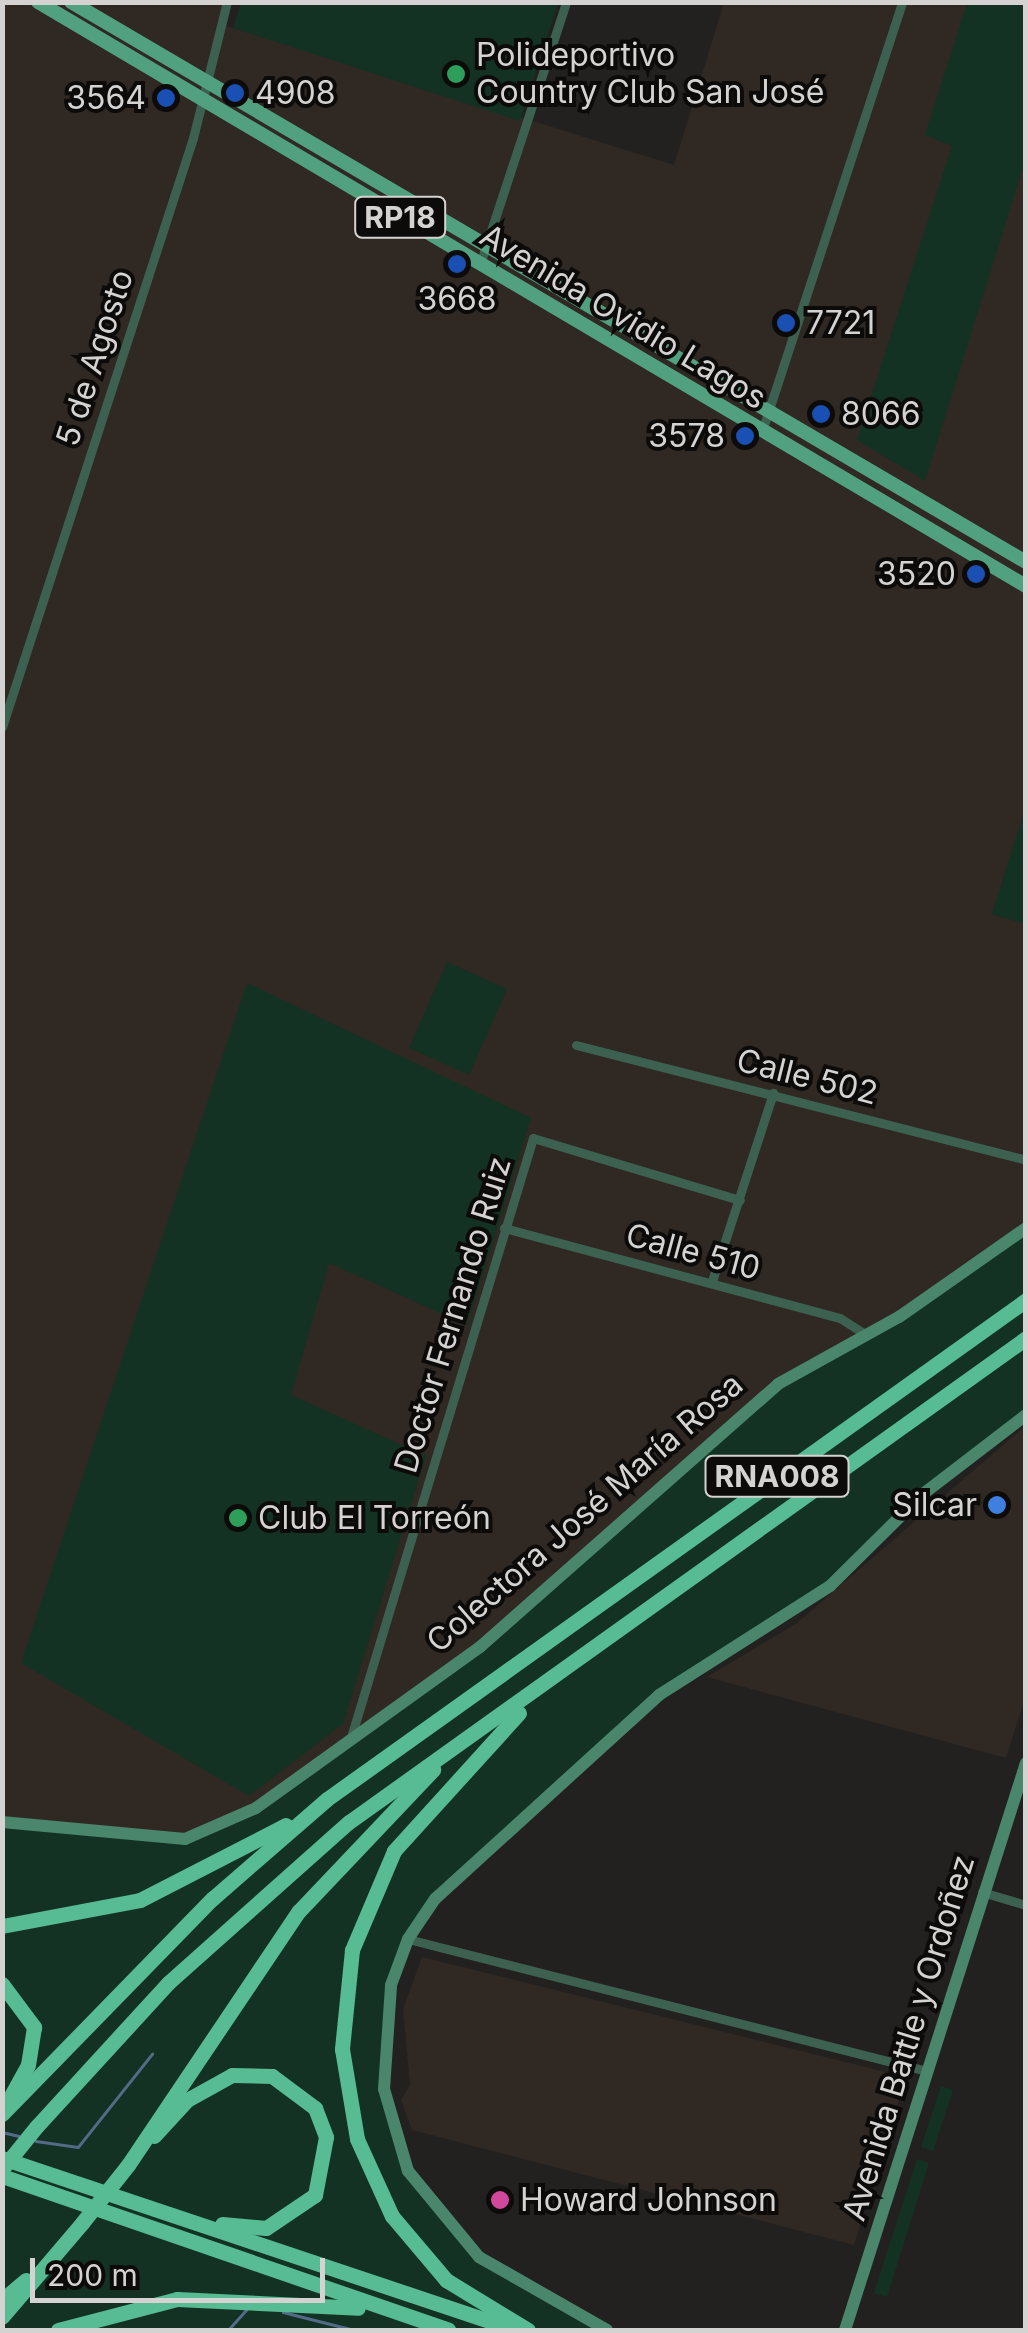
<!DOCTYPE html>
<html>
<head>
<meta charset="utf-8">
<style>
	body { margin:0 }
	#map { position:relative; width:1028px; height:2333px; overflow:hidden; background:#23211f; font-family:Inter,sans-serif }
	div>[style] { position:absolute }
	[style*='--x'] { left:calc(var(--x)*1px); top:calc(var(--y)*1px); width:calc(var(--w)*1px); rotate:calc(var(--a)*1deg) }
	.built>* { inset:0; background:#2f2823 }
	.green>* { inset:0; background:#133223 }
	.stream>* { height:2.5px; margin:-1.25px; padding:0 1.25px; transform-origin:1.25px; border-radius:1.25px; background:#556a86 }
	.minor>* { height:9px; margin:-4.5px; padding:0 4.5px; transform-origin:4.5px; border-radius:4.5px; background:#3d6151 }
	.secondary>* { height:12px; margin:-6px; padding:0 6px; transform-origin:6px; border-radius:6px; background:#49866c }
	.primary>* { height:14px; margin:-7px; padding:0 7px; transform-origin:7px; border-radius:7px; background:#51a180 }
	.motorway>* { height:15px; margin:-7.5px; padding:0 7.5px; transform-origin:7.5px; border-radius:7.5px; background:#57bb93 }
	.motorway-bridge>* { height:15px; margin:-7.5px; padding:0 7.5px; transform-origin:7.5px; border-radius:7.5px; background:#57bb93 }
	.dots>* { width:28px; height:28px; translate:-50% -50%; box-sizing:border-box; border:5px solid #0c0b0a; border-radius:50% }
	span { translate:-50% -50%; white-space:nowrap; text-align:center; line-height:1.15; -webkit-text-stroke:8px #0c0b0a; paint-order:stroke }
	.shield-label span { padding:2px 8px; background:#0c0b0a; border:2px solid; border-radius:8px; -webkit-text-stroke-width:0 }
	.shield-label { font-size:30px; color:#d4d3d1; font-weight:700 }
	.poi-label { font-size:32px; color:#d4d3d1 }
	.left { translate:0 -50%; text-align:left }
	.right { translate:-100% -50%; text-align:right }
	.street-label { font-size:32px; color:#d4d3d1 }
	.frame { position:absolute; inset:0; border:5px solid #d4d3d1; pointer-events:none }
	.scale { position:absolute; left:30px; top:2258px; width:295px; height:45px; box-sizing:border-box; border:5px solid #d4d3d1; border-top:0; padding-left:12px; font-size:30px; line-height:35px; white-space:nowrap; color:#d4d3d1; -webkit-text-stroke:8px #0c0b0a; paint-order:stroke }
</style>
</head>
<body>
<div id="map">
	<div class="built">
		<i style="clip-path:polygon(3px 3px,227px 3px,221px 24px,674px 165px,724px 3px,1025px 3px,1025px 1228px,480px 1647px,256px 1808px,185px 1839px,3px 1822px)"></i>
		<i style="clip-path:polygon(1025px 1426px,1025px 1698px,1006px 1758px,707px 1677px,797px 1623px)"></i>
		<i style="clip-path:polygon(422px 1957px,898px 2075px,904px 2084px,854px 2245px,412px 2130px,401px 2100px,410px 2085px,403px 2009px)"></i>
	</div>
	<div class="green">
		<i style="clip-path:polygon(241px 3px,241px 2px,558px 3px,520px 121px,233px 28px)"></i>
		<i style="clip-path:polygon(967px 3px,1025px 3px,1025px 161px,925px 481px,857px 440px,952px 146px,925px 135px)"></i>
		<i style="clip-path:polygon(1025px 809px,1025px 924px,992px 914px)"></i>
		<i style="clip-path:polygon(447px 962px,507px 989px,469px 1075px,409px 1048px)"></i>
		<i style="clip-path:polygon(247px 983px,531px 1118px,467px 1325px,329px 1263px,291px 1395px,426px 1456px,343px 1724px,249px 1796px,21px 1663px)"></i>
		<i style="clip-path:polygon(1025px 1228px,1025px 1415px,923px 1494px,830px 1586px,659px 1695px,435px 1899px,391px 1985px,384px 2089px,424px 2201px,479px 2257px,607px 2330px,3px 2330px,3px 1822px,150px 1838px,210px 1833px,480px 1647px,778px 1384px,899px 1317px)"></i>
		<i style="clip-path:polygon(941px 2086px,953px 2090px,933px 2151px,921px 2147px)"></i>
		<i style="clip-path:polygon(917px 2159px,929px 2163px,887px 2297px,874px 2293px)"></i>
	</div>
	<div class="stream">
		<i style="--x:2;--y:2132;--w:17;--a:13"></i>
		<i style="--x:36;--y:2141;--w:42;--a:8.1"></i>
		<i style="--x:78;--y:2147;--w:119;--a:-51.5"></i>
		<i style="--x:283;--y:2312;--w:73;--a:14.2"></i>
		<i style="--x:228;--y:2330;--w:28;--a:-48"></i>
	</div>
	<div class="minor">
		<i style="--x:480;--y:264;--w:276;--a:-71.8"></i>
		<i style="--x:762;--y:431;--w:451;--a:-71.9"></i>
		<i style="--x:2;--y:727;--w:619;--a:-72.03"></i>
		<i style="--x:193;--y:138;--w:140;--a:-76"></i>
		<i style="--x:576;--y:1045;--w:464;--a:14.3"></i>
		<i style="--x:504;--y:1228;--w:348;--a:15"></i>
		<i style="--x:840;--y:1318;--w:30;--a:33"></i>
		<i style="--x:712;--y:1281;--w:198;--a:-72"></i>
		<i style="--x:351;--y:1737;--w:626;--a:-73.1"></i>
		<i style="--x:533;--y:1138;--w:216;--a:16.7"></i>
		<i style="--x:982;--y:1892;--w:46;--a:16.5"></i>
		<i style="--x:408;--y:1939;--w:536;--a:14.27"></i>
	</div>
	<div class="secondary">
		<i style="--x:2;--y:1822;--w:184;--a:5.3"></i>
		<i style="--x:185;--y:1839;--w:77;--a:-23.6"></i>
		<i style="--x:256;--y:1808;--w:276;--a:-35.7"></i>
		<i style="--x:480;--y:1647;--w:397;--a:-41.4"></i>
		<i style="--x:778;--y:1384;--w:138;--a:-29"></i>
		<i style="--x:899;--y:1317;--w:155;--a:-35"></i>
		<i style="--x:607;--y:2330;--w:147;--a:-150.3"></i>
		<i style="--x:479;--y:2257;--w:112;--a:-129.5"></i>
		<i style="--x:408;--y:2171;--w:85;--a:-106.3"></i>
		<i style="--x:384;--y:2089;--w:104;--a:-86.1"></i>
		<i style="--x:391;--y:1985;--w:49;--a:-69.7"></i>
		<i style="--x:408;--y:1939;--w:48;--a:-56"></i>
		<i style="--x:435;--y:1899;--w:303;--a:-42.3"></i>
		<i style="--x:659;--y:1695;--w:203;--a:-32.5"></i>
		<i style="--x:830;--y:1586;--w:131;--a:-44.7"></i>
		<i style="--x:923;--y:1494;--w:130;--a:-37.5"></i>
		<i style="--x:845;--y:2330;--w:595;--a:-72.3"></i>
	</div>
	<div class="primary">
		<i style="--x:38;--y:2;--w:1148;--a:30.59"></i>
		<i style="--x:71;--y:2;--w:1107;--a:30.39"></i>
	</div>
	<div class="motorway">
		<i style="--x:519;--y:1713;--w:186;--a:132.2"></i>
		<i style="--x:394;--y:1851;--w:108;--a:113"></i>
		<i style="--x:352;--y:1950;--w:100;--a:95.8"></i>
		<i style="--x:342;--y:2049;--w:91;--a:80.5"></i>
		<i style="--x:357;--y:2139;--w:85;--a:65.6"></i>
		<i style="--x:392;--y:2216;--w:84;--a:49.8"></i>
		<i style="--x:446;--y:2280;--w:96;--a:31.4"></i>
		<i style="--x:2;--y:1926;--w:140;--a:-10.7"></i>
		<i style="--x:140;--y:1900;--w:164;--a:-27.2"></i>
		<i style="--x:2;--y:1984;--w:54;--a:53.3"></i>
		<i style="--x:34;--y:2027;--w:38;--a:99"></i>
		<i style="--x:28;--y:2065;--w:37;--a:119"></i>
		<i style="--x:2;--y:2114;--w:301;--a:-45.7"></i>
		<i style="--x:212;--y:1899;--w:152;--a:-41"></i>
		<i style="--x:327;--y:1799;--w:859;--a:-35.52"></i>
		<i style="--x:37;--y:2126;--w:194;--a:-47.5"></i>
		<i style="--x:168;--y:1983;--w:242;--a:-41.7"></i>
		<i style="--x:349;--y:1822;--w:832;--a:-35.56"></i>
		<i style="--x:154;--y:2136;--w:49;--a:-47.5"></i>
		<i style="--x:187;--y:2100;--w:51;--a:-29.1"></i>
		<i style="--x:232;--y:2075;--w:40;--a:1.4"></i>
		<i style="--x:272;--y:2076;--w:54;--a:36.7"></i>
		<i style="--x:315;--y:2108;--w:31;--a:69"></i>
		<i style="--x:326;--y:2137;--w:59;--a:100.7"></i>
		<i style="--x:315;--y:2195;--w:59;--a:146"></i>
		<i style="--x:266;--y:2228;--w:44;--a:-174.8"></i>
		<i style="--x:2;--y:2158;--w:529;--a:18.5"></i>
		<i style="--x:128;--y:2165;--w:306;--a:-56.1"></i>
		<i style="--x:299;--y:1911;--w:195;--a:-46.5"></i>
		<i style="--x:2;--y:2176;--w:472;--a:19"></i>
		<i style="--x:2;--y:2300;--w:31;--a:-40"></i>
		<i style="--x:2;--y:2317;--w:123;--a:-49.6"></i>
		<i style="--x:58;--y:2330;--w:123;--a:-14.6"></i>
		<i style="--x:177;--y:2299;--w:181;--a:2.8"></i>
	</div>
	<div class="motorway-bridge">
		<i style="--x:2;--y:2169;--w:55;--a:-50.9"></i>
		<i style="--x:82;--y:2223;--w:74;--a:-51.6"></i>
	</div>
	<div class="dots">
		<i style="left:456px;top:74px;background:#2e9e5b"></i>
		<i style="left:235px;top:93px;background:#1a4fb4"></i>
		<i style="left:166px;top:98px;background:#1a4fb4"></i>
		<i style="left:457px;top:264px;background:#1a4fb4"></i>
		<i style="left:786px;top:323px;background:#1a4fb4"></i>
		<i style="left:821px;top:414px;background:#1a4fb4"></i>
		<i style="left:745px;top:436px;background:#1a4fb4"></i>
		<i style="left:976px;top:574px;background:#1a4fb4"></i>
		<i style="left:997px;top:1505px;background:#3f7fe0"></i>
		<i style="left:238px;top:1518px;background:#2e9e5b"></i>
		<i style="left:500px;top:2200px;background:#d1479c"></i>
	</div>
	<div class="shield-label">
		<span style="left:400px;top:217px">RP18</span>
		<span style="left:777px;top:1476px">RNA008</span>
	</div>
	<div class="poi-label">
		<span class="left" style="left:476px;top:74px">Polideportivo<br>Country Club San José</span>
		<span class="left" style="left:255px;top:93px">4908</span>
		<span class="right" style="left:146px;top:98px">3564</span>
		<span style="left:457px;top:299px">3668</span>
		<span class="left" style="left:806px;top:323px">7721</span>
		<span class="left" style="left:841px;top:414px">8066</span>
		<span class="right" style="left:725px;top:436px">3578</span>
		<span class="right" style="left:956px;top:574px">3520</span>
		<span class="right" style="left:977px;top:1505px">Silcar</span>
		<span class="left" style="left:258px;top:1518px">Club El Torreón</span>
		<span class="left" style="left:520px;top:2200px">Howard Johnson</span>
	</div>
	<div class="street-label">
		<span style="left:623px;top:317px;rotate:31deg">Avenida Ovidio Lagos</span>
		<span style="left:95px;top:358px;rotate:-72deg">5 de Agosto</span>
		<span style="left:807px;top:1077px;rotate:14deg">Calle 502</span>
		<span style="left:693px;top:1252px;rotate:15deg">Calle 510</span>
		<span style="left:453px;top:1315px;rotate:-73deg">Doctor Fernando Ruiz</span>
		<span style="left:585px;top:1513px;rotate:-41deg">Colectora José María Rosa</span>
		<span style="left:909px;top:2038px;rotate:-73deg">Avenida Battle y Ordoñez</span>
	</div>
	<div class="frame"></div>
	<div class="scale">200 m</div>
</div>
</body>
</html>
